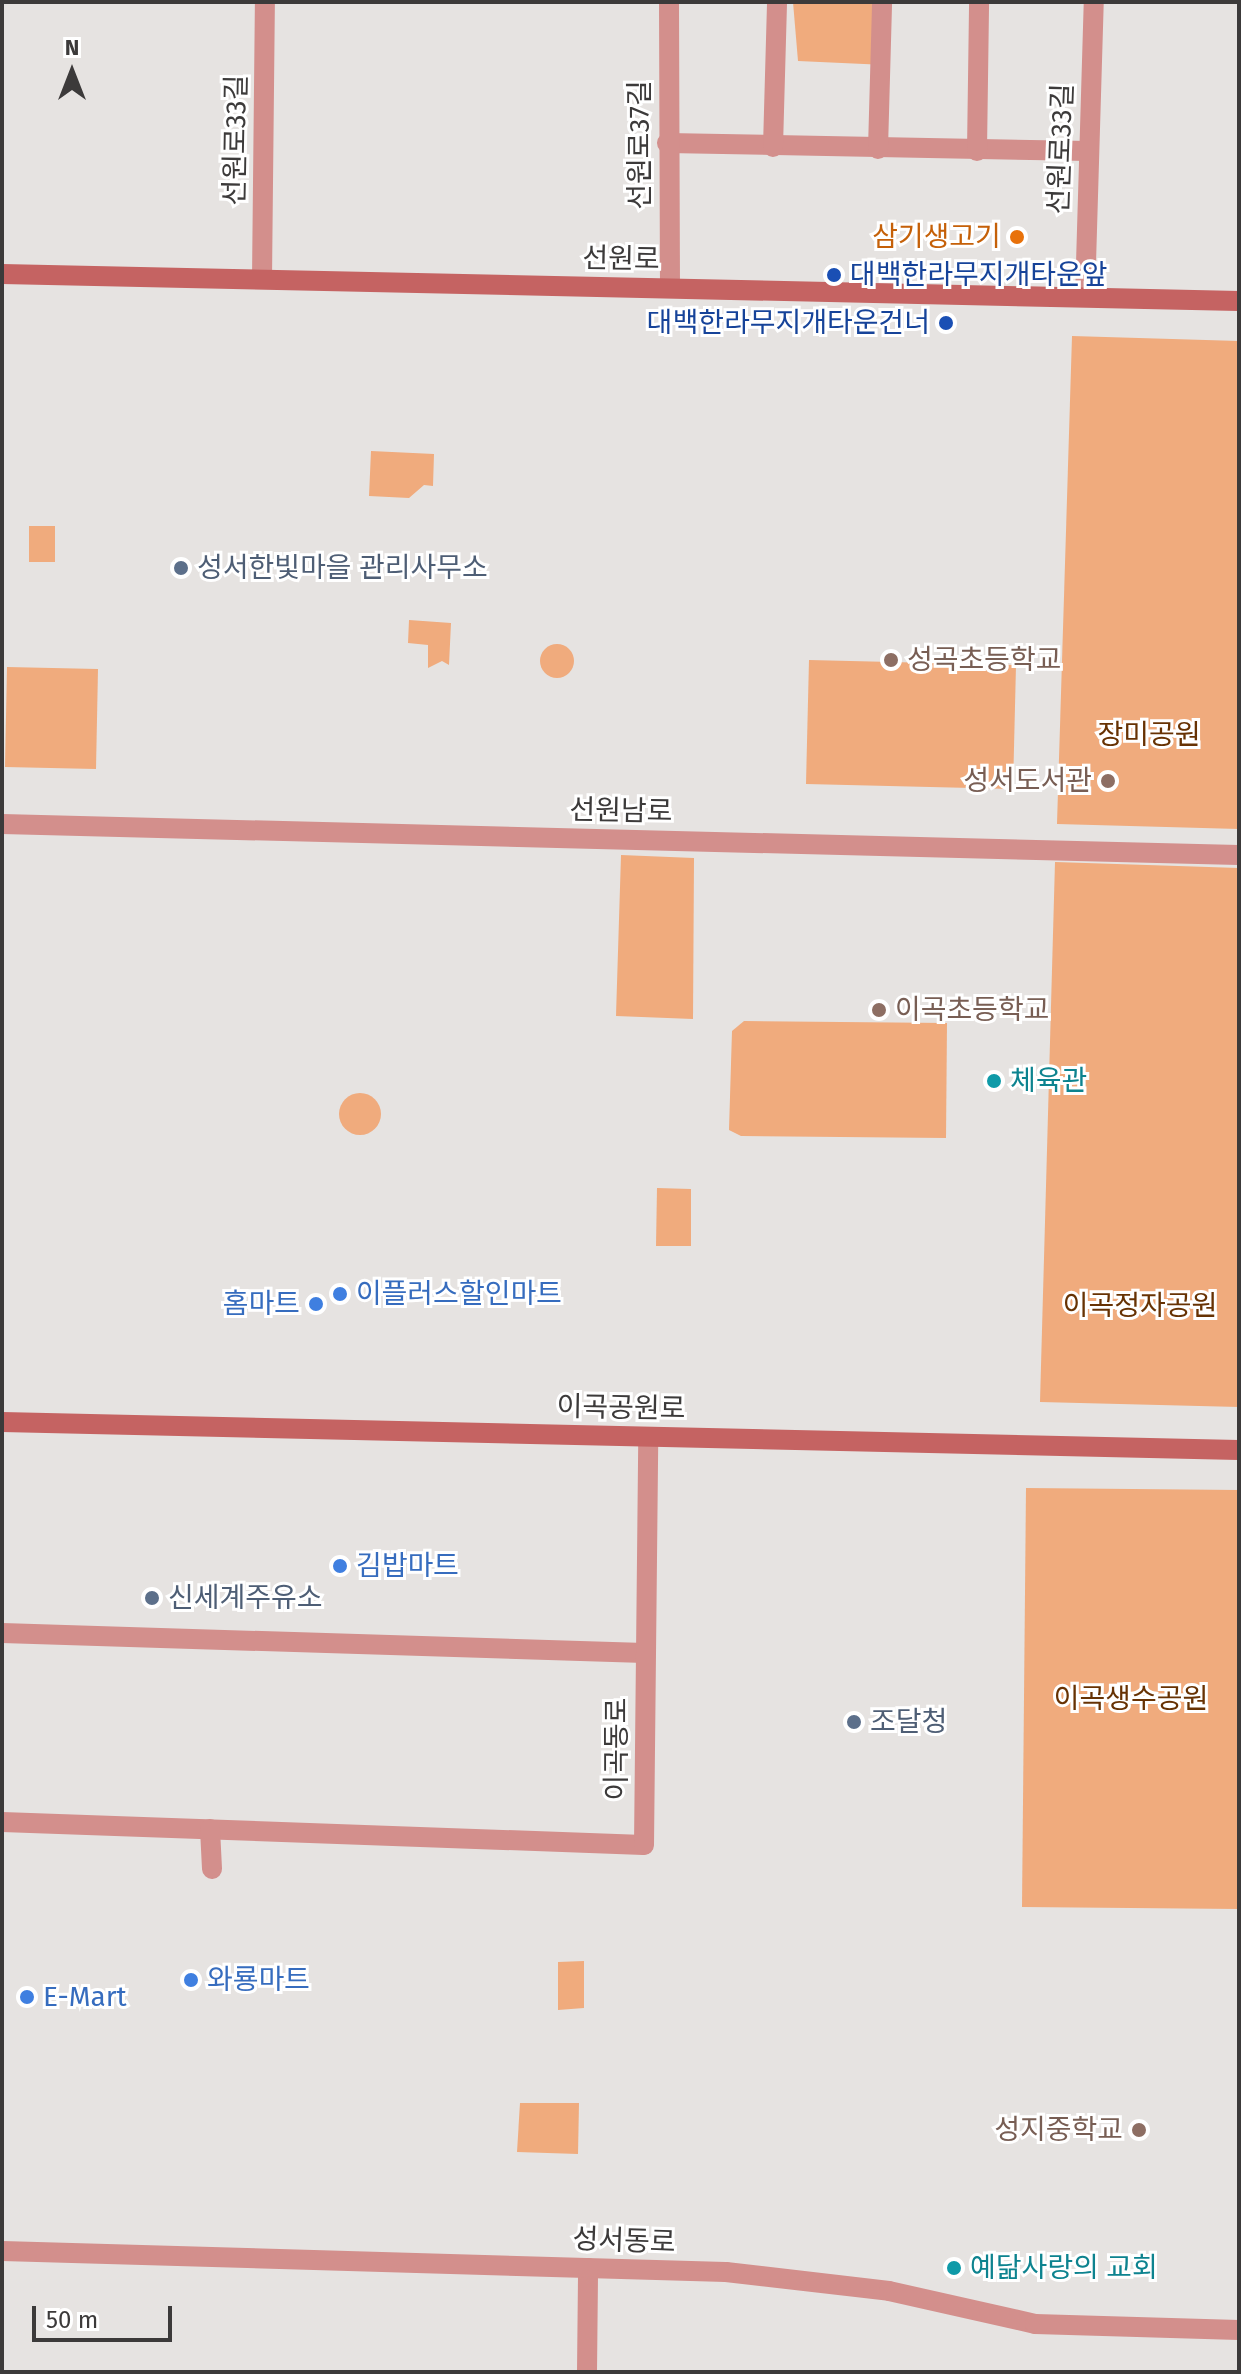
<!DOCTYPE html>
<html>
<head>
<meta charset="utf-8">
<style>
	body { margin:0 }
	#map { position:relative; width:1241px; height:2374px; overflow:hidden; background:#e6e3e1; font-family:"Fira Sans","Noto Sans KR",sans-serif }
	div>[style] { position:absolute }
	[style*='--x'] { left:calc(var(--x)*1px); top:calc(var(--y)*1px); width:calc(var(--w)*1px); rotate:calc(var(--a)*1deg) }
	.green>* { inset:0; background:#f0ab7d }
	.round { border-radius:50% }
	.minor>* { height:20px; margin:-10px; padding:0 10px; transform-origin:10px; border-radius:10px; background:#d38f8c }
	.tertiary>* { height:20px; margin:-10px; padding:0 10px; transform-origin:10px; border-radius:10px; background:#d38f8c }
	.secondary>* { height:20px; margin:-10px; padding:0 10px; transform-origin:10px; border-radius:10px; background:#c56362 }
	.dots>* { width:22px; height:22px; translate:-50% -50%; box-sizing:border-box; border:4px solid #fff; border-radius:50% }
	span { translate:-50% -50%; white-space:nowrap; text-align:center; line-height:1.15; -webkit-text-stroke:6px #fff; paint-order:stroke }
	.street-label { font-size:28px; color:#3c3a3a }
	.food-label { font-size:28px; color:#c56008 }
	.right { translate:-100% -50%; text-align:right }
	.transit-label { font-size:28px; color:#164399 }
	.left { translate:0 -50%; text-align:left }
	.service-label { font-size:28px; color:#4e5e75 }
	.education-label { font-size:28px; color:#785e54 }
	.park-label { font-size:28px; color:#673203 }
	.culture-label { font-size:28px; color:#0d838f }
	.shop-label { font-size:28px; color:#366cbe }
	.frame { position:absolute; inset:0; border:4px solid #3c3a3a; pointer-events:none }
	.north { position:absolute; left:32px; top:32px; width:80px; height:80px; -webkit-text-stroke:6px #fff; paint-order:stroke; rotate:0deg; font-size:22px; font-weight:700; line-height:32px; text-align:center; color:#3c3a3a }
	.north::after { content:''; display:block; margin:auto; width:28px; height:36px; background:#3c3a3a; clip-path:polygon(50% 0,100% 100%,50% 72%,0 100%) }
	.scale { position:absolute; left:32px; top:2306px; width:140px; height:36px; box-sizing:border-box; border:4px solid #3c3a3a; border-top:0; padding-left:10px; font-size:24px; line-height:28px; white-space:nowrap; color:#3c3a3a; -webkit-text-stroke:6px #fff; paint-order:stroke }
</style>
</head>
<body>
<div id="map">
	<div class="green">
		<i style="clip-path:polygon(793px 2px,882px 2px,886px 65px,798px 61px)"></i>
		<i style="clip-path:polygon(1072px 336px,1239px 341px,1239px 829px,1057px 824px)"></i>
		<i style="clip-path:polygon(371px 451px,434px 454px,433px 486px,424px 485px,409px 498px,369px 496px)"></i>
		<i style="clip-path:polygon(29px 526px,55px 526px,55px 562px,29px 562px)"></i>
		<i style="clip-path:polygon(409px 620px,451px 623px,449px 665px,442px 661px,428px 668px,428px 645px,408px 643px)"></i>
		<i class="round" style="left:540px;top:644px;width:34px;height:34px"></i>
		<i style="clip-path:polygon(809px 660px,1016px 665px,1013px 789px,806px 784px)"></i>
		<i style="clip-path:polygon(7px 667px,98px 669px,96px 769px,5px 767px)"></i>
		<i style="clip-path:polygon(621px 855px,694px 858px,693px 1019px,616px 1016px)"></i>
		<i style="clip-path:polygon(1055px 862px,1239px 868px,1239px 1407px,1040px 1402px)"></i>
		<i style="clip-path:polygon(744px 1021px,947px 1023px,946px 1138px,741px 1136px,729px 1130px,732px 1031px)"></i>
		<i class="round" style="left:339px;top:1093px;width:42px;height:42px"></i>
		<i style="clip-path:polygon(657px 1188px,691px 1189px,691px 1246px,656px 1246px)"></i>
		<i style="clip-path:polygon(1026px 1488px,1239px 1490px,1239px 1909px,1022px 1907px)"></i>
		<i style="clip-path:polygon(584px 1961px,584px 2008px,558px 2010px,558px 1962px)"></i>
		<i style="clip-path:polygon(520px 2103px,579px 2103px,578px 2154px,517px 2152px)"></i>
	</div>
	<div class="minor">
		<i style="--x:667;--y:143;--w:422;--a:1.1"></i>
		<i style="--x:773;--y:147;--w:145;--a:-88.4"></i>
		<i style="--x:878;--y:149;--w:147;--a:-88.4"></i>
		<i style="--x:977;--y:151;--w:149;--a:-89.2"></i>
		<i style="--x:262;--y:279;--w:277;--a:-89.4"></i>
		<i style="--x:1085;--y:297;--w:295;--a:-88.3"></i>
		<i style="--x:2;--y:1633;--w:643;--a:1.78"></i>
		<i style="--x:2;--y:1822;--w:642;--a:2.05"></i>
		<i style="--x:644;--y:1845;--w:408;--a:-89.4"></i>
		<i style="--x:210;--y:1829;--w:40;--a:87.1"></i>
		<i style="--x:587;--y:2372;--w:104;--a:-89.4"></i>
	</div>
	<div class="tertiary">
		<i style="--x:669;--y:2;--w:286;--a:89.8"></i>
		<i style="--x:2;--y:824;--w:1237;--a:1.44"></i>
		<i style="--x:2;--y:2251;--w:724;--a:1.66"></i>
		<i style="--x:726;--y:2272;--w:164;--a:6.6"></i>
		<i style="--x:889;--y:2291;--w:150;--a:12.7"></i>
		<i style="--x:1035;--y:2324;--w:204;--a:1.7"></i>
	</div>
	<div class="secondary">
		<i style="--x:2;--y:274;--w:1237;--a:1.25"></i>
		<i style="--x:2;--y:1422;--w:1237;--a:1.3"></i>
	</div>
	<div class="dots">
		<i style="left:1017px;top:237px;background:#e8710a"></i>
		<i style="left:834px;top:275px;background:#1a4fb4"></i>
		<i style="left:946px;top:323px;background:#1a4fb4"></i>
		<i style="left:181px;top:568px;background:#5c6f8a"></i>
		<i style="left:891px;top:660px;background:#8d6e63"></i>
		<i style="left:1108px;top:781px;background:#8d6e63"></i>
		<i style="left:879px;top:1010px;background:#8d6e63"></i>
		<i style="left:994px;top:1081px;background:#0f9aa8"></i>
		<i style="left:340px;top:1294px;background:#3f7fe0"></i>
		<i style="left:316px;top:1304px;background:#3f7fe0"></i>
		<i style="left:340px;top:1566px;background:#3f7fe0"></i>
		<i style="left:152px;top:1598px;background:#5c6f8a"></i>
		<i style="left:854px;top:1722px;background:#5c6f8a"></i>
		<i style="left:191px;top:1980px;background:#3f7fe0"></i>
		<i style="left:27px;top:1997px;background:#3f7fe0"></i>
		<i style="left:1139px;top:2130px;background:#8d6e63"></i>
		<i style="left:954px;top:2268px;background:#0f9aa8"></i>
	</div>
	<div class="street-label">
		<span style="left:236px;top:140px;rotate:-89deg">선원로33길</span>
		<span style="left:640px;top:145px;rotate:-90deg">선원로37길</span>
		<span style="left:1061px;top:149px;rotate:-88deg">선원로33길</span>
		<span style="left:621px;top:259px;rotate:1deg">선원로</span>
		<span style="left:621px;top:811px;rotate:1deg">선원남로</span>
		<span style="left:621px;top:1408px;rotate:1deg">이곡공원로</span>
		<span style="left:617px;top:1749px;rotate:-90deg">이곡동로</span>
		<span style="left:624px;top:2241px;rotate:2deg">성서동로</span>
	</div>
	<div class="food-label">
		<span class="right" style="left:1001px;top:237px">삼기생고기</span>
	</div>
	<div class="transit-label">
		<span class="left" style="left:850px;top:275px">대백한라무지개타운앞</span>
		<span class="right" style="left:930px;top:323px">대백한라무지개타운건너</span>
	</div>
	<div class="service-label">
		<span class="left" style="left:197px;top:568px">성서한빛마을 관리사무소</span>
		<span class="left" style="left:168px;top:1598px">신세계주유소</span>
		<span class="left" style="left:870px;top:1722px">조달청</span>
	</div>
	<div class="education-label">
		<span class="left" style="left:907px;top:660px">성곡초등학교</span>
		<span class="right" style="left:1092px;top:781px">성서도서관</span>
		<span class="left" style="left:895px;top:1010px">이곡초등학교</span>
		<span class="right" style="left:1123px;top:2130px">성지중학교</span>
	</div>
	<div class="park-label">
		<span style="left:1149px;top:735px">장미공원</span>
		<span style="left:1140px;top:1306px">이곡정자공원</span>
		<span style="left:1131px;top:1699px">이곡생수공원</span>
	</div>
	<div class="culture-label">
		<span class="left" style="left:1010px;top:1081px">체육관</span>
		<span class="left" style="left:970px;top:2268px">예닮사랑의 교회</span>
	</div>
	<div class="shop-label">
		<span class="left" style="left:356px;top:1294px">이플러스할인마트</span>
		<span class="right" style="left:300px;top:1304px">홈마트</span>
		<span class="left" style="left:356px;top:1566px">김밥마트</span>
		<span class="left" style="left:207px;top:1980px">와룡마트</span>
		<span class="left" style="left:43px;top:1997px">E-Mart</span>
	</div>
	<div class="frame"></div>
	<div class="north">N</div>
	<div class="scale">50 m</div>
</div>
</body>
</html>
